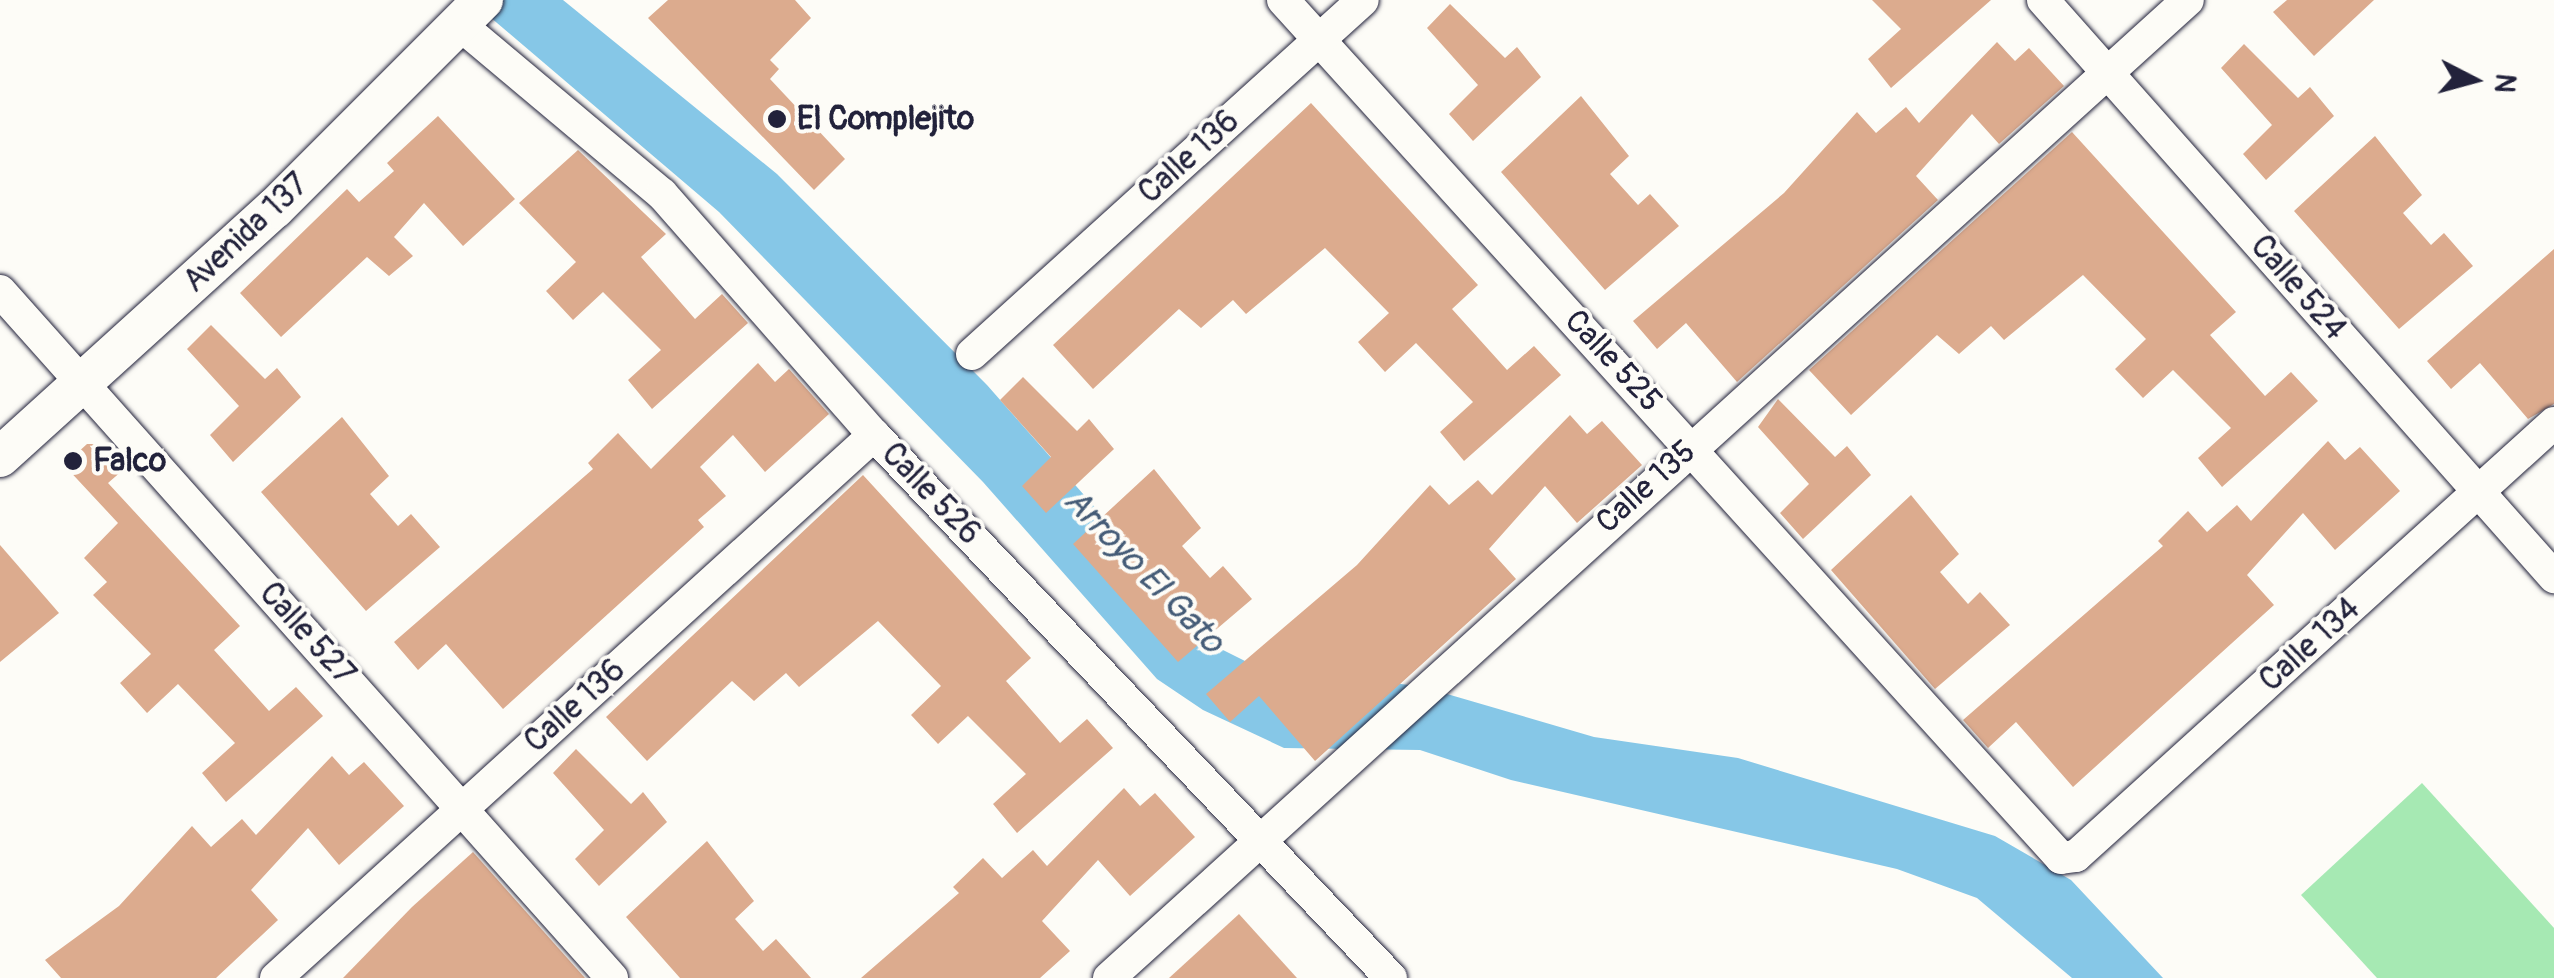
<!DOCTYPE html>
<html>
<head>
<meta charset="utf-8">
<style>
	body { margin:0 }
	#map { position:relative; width:2554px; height:978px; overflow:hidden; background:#fdfcf7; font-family:Pangolin,sans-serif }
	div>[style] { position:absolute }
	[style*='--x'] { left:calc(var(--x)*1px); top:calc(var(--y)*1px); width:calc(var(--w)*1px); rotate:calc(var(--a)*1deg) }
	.green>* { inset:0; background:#a6e9b3 }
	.water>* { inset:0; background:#86c7e7 }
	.building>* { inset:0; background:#dcab8e }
	.roads { filter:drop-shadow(0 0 2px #22223b) drop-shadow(0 0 2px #22223b) }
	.minor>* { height:32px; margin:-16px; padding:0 16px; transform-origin:16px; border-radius:16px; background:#fdfcf7 }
	.tertiary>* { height:40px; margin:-20px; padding:0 20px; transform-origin:20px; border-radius:20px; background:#fdfcf7 }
	.dots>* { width:28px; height:28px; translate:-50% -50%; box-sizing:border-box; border:5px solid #fdfcf7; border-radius:50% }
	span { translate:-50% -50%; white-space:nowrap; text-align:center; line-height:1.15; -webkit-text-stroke:8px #fdfcf7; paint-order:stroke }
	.poi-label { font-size:32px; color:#22223b; font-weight:700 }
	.left { translate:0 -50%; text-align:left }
	.street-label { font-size:32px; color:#22223b }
	.water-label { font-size:35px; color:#455c77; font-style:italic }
	.north { position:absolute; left:2424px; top:30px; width:100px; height:100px; -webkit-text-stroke:8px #fdfcf7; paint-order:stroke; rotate:96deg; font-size:28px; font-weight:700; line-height:40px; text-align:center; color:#22223b }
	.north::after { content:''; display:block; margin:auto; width:35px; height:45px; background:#22223b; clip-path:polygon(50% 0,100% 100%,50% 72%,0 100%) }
</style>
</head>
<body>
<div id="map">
	<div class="green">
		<i style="clip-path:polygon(2422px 783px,2554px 928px,2554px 978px,2377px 978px,2301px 895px)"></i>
	</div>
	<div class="water">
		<i style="clip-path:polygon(470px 0,563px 0,777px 174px,987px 385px,1219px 648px,1249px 663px,1423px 687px,1594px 737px,1738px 758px,1995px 836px,2071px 880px,2163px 978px,2072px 978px,1977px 898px,1897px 869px,1511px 780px,1420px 750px,1284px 748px,1203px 710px,1157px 679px,983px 482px,719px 212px)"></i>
	</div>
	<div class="building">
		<i style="clip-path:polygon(668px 0,795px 0,811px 18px,770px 60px,779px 69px,770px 79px,845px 159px,814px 190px,648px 18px)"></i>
		<i style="clip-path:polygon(1872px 0,1991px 0,1891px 88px,1868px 59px,1901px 29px)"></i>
		<i style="clip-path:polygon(2287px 0,2374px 0,2314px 56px,2273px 12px)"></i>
		<i style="clip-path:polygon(1450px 4px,1505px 58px,1517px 47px,1541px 77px,1473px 141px,1449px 114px,1478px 85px,1427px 28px)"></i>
		<i style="clip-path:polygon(1997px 42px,2015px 61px,2029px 48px,2064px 86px,1999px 144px,1972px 114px,1916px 176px,1938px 200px,1737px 382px,1686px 323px,1657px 349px,1633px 321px,1784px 193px,1857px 112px,1876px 133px,1906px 107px,1919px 123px)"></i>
		<i style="clip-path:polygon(2244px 44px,2298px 98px,2310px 87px,2334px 116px,2266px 180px,2243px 154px,2272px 125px,2221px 68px)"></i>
		<i style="clip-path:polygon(1581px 96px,1629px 156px,1610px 174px,1638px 205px,1650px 194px,1679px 226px,1605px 290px,1501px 172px)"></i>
		<i style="clip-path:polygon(1311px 103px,1478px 285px,1452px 309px,1507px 370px,1534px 346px,1561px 375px,1464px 461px,1440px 432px,1473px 402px,1416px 343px,1385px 372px,1358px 342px,1389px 313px,1325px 248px,1246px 314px,1233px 300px,1201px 328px,1179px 309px,1093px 389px,1053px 345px)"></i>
		<i style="clip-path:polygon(438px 116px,515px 199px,463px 246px,424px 203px,394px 237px,413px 256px,389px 276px,367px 257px,281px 337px,240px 293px,347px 189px,359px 202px,394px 171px,387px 163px)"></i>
		<i style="clip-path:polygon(2072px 132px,2236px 312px,2210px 335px,2265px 396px,2291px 372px,2318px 401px,2222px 487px,2198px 458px,2231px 428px,2173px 370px,2143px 398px,2115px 369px,2146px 339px,2083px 275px,2004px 340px,1991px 326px,1959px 354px,1937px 335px,1851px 415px,1809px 370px)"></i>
		<i style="clip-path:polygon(2375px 136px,2422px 195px,2403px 213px,2431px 245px,2444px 233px,2473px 266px,2399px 329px,2294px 211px)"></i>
		<i style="clip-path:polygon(578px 150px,666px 234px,641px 257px,695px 319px,722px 294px,748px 323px,652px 409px,628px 380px,661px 350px,603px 292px,573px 320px,546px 291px,576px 262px,519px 203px)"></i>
		<i style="clip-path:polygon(2554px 249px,2554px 404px,2528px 419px,2480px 363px,2451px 389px,2427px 361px)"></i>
		<i style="clip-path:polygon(211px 325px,265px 379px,277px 368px,301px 397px,233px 462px,210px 435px,239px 406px,187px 349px)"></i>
		<i style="clip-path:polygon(758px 363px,775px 382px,789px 369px,829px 414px,765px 472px,733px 435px,700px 467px,726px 496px,698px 520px,704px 527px,503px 709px,446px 644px,418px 670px,394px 642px,593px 469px,588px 463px,618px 433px,651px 469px)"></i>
		<i style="clip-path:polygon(1023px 377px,1077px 431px,1089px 419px,1114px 449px,1046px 513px,1022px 486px,1051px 457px,1000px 400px)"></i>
		<i style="clip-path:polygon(1778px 399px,1835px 457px,1847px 446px,1871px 475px,1803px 539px,1780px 513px,1809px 484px,1758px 427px)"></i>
		<i style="clip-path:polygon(1570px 415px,1587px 434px,1602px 421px,1642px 465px,1577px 523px,1545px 486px,1489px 549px,1516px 579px,1315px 761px,1259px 696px,1230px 722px,1206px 694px,1357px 565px,1430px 485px,1449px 505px,1478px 480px,1492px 495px)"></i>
		<i style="clip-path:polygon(342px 417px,389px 476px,370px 494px,398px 526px,411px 514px,440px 547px,366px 611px,261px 492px)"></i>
		<i style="clip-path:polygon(2328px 441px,2345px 460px,2360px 447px,2400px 491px,2335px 550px,2303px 513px,2247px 575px,2274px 605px,2073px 787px,2016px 722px,1988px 748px,1963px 720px,2163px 546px,2158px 541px,2188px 511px,2207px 532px,2237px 505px,2251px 521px)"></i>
		<i style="clip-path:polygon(87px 444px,99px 444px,123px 470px,108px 483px,240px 626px,214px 650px,269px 711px,296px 687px,323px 716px,226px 802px,202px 773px,235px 743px,178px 684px,147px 713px,120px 683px,151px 654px,93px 595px,107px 582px,84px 558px,118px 523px,64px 465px)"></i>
		<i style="clip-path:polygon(1154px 469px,1201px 528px,1182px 546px,1210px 578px,1223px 566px,1252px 599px,1178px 662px,1073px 544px)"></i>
		<i style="clip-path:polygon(863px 475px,1031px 658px,1006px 681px,1060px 743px,1087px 719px,1113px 748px,1017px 833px,993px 804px,1026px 774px,968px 716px,938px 744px,911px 715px,941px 686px,878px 621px,799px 687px,786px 673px,754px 701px,732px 681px,647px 761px,606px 717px)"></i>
		<i style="clip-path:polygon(1911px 495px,1959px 554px,1940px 572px,1968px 604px,1980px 592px,2010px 625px,1935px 689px,1831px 570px)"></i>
		<i style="clip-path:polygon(0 545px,59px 613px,0 662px)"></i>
		<i style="clip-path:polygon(576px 749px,631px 804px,643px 792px,667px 822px,599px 886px,575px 859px,604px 830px,553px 773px)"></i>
		<i style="clip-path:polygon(332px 756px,349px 775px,364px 762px,404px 806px,339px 865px,308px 828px,251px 890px,278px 920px,216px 978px,61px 978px,45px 960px,119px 906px,192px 826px,211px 847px,242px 819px,256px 835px)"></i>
		<i style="clip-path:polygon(1124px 788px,1140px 806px,1155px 793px,1195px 837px,1130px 896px,1098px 860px,1042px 921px,1070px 951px,1040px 978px,861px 978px,959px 893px,953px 887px,983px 858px,1002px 878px,1033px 850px,1047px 866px)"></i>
		<i style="clip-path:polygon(707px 841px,754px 901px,735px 919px,763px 951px,776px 939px,811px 978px,680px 978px,626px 917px)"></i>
		<i style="clip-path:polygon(473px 852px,585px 978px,343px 978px,412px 907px)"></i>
		<i style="clip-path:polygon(1239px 914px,1297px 978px,1169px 978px)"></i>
	</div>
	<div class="roads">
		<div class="minor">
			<i style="--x:1283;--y:0;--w:1158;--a:47.8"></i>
			<i style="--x:2061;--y:858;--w:15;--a:-8"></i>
			<i style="--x:2076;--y:856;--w:645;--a:-42.17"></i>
			<i style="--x:2043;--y:0;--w:771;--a:48.47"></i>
			<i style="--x:458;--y:23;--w:266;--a:40"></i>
			<i style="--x:662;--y:194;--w:321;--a:48.7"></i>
			<i style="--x:874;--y:435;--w:750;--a:46.41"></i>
			<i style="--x:0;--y:291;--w:920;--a:48.3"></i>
			<i style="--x:972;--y:354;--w:527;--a:-42.16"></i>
			<i style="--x:276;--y:978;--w:808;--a:-42.24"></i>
			<i style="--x:1109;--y:978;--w:1456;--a:-42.19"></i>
		</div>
		<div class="tertiary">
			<i style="--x:0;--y:457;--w:371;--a:-42.2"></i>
			<i style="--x:275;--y:208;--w:294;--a:-45"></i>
		</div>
	</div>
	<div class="dots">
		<i style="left:777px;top:119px;background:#22223b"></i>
		<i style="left:73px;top:461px;background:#22223b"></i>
	</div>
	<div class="poi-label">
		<span class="left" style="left:797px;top:119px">El Complejito</span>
		<span class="left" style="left:93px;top:461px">Falco</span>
	</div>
	<div class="street-label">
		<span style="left:1189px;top:157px;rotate:-42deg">Calle 136</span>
		<span style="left:246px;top:233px;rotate:-43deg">Avenida 137</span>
		<span style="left:2298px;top:288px;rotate:49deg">Calle 524</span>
		<span style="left:1613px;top:361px;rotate:47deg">Calle 525</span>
		<span style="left:1646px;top:487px;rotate:-42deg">Calle 135</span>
		<span style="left:931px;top:494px;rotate:46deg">Calle 526</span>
		<span style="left:307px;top:634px;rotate:48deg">Calle 527</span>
		<span style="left:2310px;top:645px;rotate:-42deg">Calle 134</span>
		<span style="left:575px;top:706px;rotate:-42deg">Calle 136</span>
	</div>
	<div class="water-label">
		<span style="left:1144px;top:571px;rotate:46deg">Arroyo El Gato</span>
	</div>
	<div class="north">N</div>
</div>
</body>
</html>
